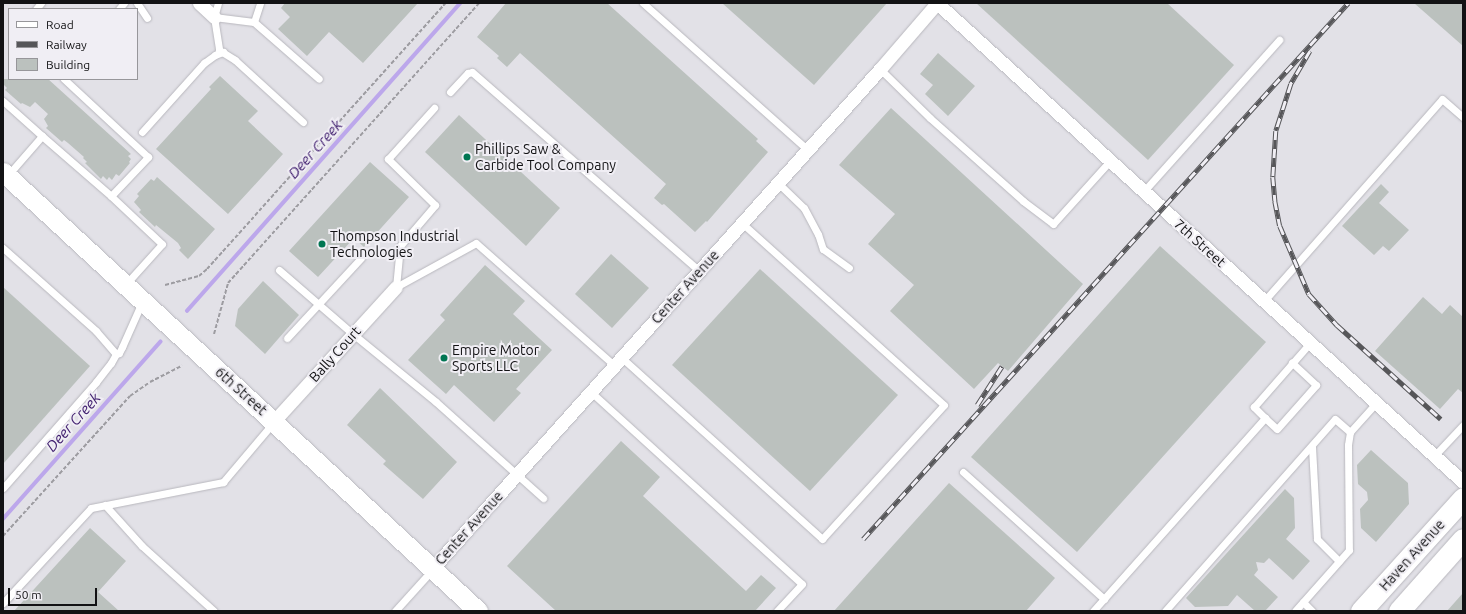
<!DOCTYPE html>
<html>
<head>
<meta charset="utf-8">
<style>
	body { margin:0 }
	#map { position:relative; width:1466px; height:614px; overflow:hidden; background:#e2e1e7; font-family:Ubuntu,sans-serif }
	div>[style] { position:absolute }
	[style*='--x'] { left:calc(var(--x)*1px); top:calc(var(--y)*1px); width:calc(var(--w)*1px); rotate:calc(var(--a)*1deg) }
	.stream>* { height:3.5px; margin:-1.75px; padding:0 1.75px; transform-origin:1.75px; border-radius:1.75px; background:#bca7eb }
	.building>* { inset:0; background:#bbc1be }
	.path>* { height:2px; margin-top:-1px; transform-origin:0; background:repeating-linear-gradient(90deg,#9d9ca1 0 4px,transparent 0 6px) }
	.roads { filter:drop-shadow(0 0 1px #b8b7bd) drop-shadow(0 0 1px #b8b7bd) }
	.service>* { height:7px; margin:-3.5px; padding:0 3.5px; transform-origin:3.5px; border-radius:3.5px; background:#fff }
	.minor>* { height:13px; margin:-6.5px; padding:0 6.5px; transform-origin:6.5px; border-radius:6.5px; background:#fff }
	.secondary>* { height:19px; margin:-9.5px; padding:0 9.5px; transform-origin:9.5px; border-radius:9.5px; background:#fff }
	.primary>* { height:21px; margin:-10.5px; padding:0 10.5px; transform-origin:10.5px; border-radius:10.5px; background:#fff }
	.rail>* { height:4.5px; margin-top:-2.25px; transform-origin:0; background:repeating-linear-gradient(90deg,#f0eef4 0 9px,#565659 0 18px); box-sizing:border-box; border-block:1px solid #565659 }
	.dots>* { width:11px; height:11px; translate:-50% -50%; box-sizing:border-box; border:2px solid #f0eef4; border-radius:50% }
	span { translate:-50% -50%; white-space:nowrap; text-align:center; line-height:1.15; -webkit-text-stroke:4px #f0eef4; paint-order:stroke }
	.poi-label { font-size:14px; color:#121214 }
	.left { translate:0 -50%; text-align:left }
	.street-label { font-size:14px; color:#121214 }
	.water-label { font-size:15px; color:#422170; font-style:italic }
	.frame { position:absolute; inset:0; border:4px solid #121214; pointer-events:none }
	.legend { position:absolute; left:8px; top:8px; width:130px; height:72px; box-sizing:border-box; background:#f0eef4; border:1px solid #97969a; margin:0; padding:5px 7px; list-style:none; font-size:12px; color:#121214 }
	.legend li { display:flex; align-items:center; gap:8px; height:20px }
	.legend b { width:20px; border:1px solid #97969a }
	.scale { position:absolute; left:8px; top:588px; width:89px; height:18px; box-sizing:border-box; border:2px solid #121214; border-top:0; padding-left:5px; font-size:12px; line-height:14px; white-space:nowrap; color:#121214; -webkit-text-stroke:3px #f0eef4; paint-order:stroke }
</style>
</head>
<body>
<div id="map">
	<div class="stream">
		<i style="--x:187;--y:311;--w:412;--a:-48.4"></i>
		<i style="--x:3;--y:519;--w:237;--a:-48.4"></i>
	</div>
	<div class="building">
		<i style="clip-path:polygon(285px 3px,418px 3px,363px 63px,329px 32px,307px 56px,278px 29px,290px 17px,281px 8px)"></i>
		<i style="clip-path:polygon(506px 3px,607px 3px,758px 139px,756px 141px,768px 152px,707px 222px,706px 221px,695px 232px,664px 204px,662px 205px,654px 198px,666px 184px,520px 53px,507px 67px,497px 58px,499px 56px,477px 37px)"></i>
		<i style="clip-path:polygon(722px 3px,887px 3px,814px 85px)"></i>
		<i style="clip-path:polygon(976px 3px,1167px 3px,1234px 65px,1148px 160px)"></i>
		<i style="clip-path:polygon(1414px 3px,1463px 3px,1463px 46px)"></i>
		<i style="clip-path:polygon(938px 53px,975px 86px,948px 116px,925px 94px,933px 85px,920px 74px)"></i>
		<i style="clip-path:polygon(220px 76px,258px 111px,248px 121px,283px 154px,228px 214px,156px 149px,211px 89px,209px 87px)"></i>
		<i style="clip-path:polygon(3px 79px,48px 79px,131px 154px,128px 156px,131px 159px,129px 162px,130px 163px,119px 176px,116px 174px,112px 180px,109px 177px,107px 180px,103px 176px,101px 179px,85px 163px,87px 162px,83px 158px,84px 157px,68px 143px,64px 140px,62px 142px,46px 128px,48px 126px,44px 119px,48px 114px,35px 102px,30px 107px,22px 103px,21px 104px,5px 90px,7px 88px,3px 84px)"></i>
		<i style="clip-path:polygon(891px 108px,1083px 284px,1008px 371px,998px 363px,974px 389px,890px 311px,914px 285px,868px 244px,895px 214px,839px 165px)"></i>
		<i style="clip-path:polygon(459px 115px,560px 208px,526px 246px,425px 152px)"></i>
		<i style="clip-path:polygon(370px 162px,409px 197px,364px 247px,354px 238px,318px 277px,289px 251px)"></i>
		<i style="clip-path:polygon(157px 177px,215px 229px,188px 259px,179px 250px,181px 248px,178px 243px,156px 225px,155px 227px,139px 212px,141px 210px,134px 202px,139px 196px,137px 194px,151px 179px,154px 181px)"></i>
		<i style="clip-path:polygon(1381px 184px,1389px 192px,1379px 203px,1409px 230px,1389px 251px,1383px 246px,1374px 255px,1342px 226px)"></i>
		<i style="clip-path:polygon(1160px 246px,1266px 342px,1077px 552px,971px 457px)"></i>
		<i style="clip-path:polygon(611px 254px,649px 288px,612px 328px,575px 294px)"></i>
		<i style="clip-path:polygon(485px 265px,525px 301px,513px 314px,552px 350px,516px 389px,521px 393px,494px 422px,454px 385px,446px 394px,408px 360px,445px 320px,440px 315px)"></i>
		<i style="clip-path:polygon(760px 269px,898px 395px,810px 491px,672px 365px)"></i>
		<i style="clip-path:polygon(263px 281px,299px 315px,265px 354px,235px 326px,238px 309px)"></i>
		<i style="clip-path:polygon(3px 287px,90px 366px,3px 464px)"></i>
		<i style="clip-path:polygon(1423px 297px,1442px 314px,1450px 305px,1463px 317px,1463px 393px,1458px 389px,1440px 409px,1375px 351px)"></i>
		<i style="clip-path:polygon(380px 388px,457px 462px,423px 499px,383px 464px,386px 461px,347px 425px)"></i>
		<i style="clip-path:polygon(621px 441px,660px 477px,643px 496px,746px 591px,761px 575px,776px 588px,755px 611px,556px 611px,507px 566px)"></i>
		<i style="clip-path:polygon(1371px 450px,1408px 483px,1409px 504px,1376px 542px,1361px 528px,1360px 509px,1368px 500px,1367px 492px,1358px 484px,1357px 465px)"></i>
		<i style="clip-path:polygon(949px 483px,1055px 578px,1026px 611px,834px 611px)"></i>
		<i style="clip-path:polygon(1285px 489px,1294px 498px,1295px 528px,1286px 539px,1310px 561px,1293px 580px,1269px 558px,1264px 563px,1256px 562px,1258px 570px,1254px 575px,1278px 597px,1265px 611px,1255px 611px,1237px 595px,1228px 606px,1195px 607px,1186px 598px)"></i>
		<i style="clip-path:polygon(90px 528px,126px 561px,98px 592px,119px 611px,14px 611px)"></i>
		<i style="clip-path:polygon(1463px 593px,1463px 611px,1447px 611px)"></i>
	</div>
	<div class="path">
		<i style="--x:165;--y:285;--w:35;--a:-15"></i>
		<i style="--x:199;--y:276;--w:11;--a:-41"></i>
		<i style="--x:207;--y:269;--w:358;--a:-48.1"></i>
		<i style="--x:214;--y:334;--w:53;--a:-74.6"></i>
		<i style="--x:228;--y:283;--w:376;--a:-48.1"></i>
		<i style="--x:3;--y:536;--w:189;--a:-47.8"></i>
		<i style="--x:130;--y:396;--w:24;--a:-35"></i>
		<i style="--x:150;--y:382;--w:36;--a:-27"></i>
	</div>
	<div class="roads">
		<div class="service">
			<i style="--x:137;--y:3;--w:18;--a:56"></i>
			<i style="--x:218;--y:3;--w:15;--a:106"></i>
			<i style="--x:214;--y:17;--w:33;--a:81"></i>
			<i style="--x:219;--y:50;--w:19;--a:32"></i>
			<i style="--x:235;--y:60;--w:92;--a:42.4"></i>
			<i style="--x:643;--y:3;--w:221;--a:41.7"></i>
			<i style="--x:36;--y:9;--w:8;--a:-50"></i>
			<i style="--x:119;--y:9;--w:8;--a:-50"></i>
			<i style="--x:214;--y:17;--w:40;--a:7.1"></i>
			<i style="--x:254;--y:22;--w:86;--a:41.2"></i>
			<i style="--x:254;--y:22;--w:20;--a:-72"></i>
			<i style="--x:880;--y:69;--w:70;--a:44.4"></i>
			<i style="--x:930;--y:118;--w:125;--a:41.7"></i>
			<i style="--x:1023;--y:201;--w:38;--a:37"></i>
			<i style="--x:1053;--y:224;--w:85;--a:-47.9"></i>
			<i style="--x:450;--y:92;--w:26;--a:-47"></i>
			<i style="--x:468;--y:73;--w:4;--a:-14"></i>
			<i style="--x:472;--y:72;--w:302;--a:41.2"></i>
			<i style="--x:3;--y:101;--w:52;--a:41.9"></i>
			<i style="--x:142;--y:132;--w:93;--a:-48.1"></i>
			<i style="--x:204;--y:63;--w:14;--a:-36"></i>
			<i style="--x:215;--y:55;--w:9;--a:-21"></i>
			<i style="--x:8;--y:175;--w:52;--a:-48.9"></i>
			<i style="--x:42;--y:136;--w:91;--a:41"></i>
			<i style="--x:111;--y:196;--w:54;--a:-46.5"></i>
			<i style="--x:148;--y:157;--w:115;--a:-137.1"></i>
			<i style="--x:778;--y:183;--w:36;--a:44"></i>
			<i style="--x:804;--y:208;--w:30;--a:62"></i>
			<i style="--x:818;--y:234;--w:16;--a:72"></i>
			<i style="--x:823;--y:249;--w:32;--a:36"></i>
			<i style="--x:1144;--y:191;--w:203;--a:-48.2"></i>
			<i style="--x:111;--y:196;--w:70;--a:43.3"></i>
			<i style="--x:162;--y:244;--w:54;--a:132"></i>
			<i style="--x:3;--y:248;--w:125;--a:41.7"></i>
			<i style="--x:96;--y:331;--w:30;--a:49"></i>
			<i style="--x:116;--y:354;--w:3;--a:-18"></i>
			<i style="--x:119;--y:353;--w:7;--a:-63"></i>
			<i style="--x:122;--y:347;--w:49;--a:-66"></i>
			<i style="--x:279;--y:270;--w:98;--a:40.9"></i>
			<i style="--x:353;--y:334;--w:107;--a:39.3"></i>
			<i style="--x:436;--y:402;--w:144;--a:41.9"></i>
			<i style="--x:396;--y:287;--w:91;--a:-28.8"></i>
			<i style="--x:476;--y:243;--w:186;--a:41.5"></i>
			<i style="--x:396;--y:287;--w:41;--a:-84.4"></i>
			<i style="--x:400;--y:246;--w:54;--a:-49.5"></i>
			<i style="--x:435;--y:205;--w:66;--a:-135.6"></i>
			<i style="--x:388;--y:159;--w:69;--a:-48"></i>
			<i style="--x:1264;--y:301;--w:269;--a:-48.6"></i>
			<i style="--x:1442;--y:99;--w:28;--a:41"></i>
			<i style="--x:287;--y:338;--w:109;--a:-47.2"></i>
			<i style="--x:622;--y:358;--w:270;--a:42.1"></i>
			<i style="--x:822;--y:539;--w:181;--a:-47.7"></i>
			<i style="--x:944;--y:405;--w:272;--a:-138"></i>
			<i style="--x:591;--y:392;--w:285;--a:42.3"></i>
			<i style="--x:802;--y:584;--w:37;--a:133"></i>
			<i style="--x:1265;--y:418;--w:16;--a:43"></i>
			<i style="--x:1277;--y:429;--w:59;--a:-48.4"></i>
			<i style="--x:1316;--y:385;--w:33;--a:-137"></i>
			<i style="--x:1350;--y:432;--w:39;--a:-48"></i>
			<i style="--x:1312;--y:447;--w:92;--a:86.9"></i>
			<i style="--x:1317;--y:539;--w:31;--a:45"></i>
			<i style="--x:1434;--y:456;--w:42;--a:-46.9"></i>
			<i style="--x:963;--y:472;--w:190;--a:42"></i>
			<i style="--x:3;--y:488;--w:141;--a:-48.7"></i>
			<i style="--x:96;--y:382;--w:24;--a:-52"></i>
			<i style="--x:111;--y:363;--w:10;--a:-61"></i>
			<i style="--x:105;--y:505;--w:55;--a:47.9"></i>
			<i style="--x:142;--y:546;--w:97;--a:42.1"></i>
			<i style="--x:1303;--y:602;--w:13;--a:45"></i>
			<i style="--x:3;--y:603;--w:129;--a:-47.2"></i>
			<i style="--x:91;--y:508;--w:135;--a:-11.1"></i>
			<i style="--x:223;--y:482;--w:77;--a:-49.7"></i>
			<i style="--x:395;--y:611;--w:55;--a:-47.9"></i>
			<i style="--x:1093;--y:611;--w:259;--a:-48.3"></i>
			<i style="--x:1265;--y:418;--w:16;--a:-135"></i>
			<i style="--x:1254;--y:407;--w:85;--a:-48.8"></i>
			<i style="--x:1165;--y:611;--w:256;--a:-48.5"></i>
			<i style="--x:1335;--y:419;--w:20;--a:41"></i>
			<i style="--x:1350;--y:432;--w:13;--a:99"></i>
			<i style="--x:1348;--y:445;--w:105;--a:89.5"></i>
			<i style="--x:1349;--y:550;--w:81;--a:131.5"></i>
		</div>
		<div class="minor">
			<i style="--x:199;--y:3;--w:21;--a:43"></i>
			<i style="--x:937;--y:3;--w:711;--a:42.32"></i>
			<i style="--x:274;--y:421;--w:181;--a:-47.7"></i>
			<i style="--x:432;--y:569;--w:671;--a:-48.14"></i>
			<i style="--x:880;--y:69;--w:87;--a:-49.2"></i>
		</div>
		<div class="secondary">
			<i style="--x:3;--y:172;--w:647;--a:42.74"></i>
		</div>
		<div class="primary">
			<i style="--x:1361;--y:611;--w:152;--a:-47.9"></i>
			<i style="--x:1399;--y:611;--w:96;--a:-48.4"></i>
		</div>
	</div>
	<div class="rail">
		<i style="--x:1310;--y:51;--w:38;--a:120"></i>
		<i style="--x:1291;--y:84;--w:49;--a:107.7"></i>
		<i style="--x:1276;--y:131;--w:46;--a:93.7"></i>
		<i style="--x:1273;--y:177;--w:24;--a:85"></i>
		<i style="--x:1275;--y:201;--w:25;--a:79"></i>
		<i style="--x:1280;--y:226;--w:74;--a:66.9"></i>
		<i style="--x:1309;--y:294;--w:42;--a:47.9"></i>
		<i style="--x:1337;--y:325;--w:140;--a:42.1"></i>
		<i style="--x:977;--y:405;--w:46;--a:-57.3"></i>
		<i style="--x:863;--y:539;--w:723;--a:-47.86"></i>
	</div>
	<div class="dots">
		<i style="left:467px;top:157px;background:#007652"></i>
		<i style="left:322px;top:244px;background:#007652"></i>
		<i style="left:444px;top:358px;background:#007652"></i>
	</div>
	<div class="poi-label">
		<span class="left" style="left:475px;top:157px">Phillips Saw &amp;<br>Carbide Tool Company</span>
		<span class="left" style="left:330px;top:244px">Thompson Industrial<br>Technologies</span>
		<span class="left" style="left:452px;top:358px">Empire Motor<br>Sports LLC</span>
	</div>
	<div class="street-label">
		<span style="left:1200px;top:243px;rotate:42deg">7th Street</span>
		<span style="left:685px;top:287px;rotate:-48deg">Center Avenue</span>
		<span style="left:335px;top:354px;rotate:-48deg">Bally Court</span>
		<span style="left:241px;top:391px;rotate:42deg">6th Street</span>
		<span style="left:469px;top:528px;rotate:-48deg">Center Avenue</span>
		<span style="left:1412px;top:555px;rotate:-48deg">Haven Avenue</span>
	</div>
	<div class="water-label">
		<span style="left:315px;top:149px;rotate:-48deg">Deer Creek</span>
		<span style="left:73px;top:422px;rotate:-48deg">Deer Creek</span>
	</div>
	<div class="frame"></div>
	<ul class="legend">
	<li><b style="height:5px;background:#fff"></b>Road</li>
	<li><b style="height:5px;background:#565659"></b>Railway</li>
	<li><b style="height:11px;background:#bbc1be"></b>Building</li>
	</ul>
	<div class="scale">50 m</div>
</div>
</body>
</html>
